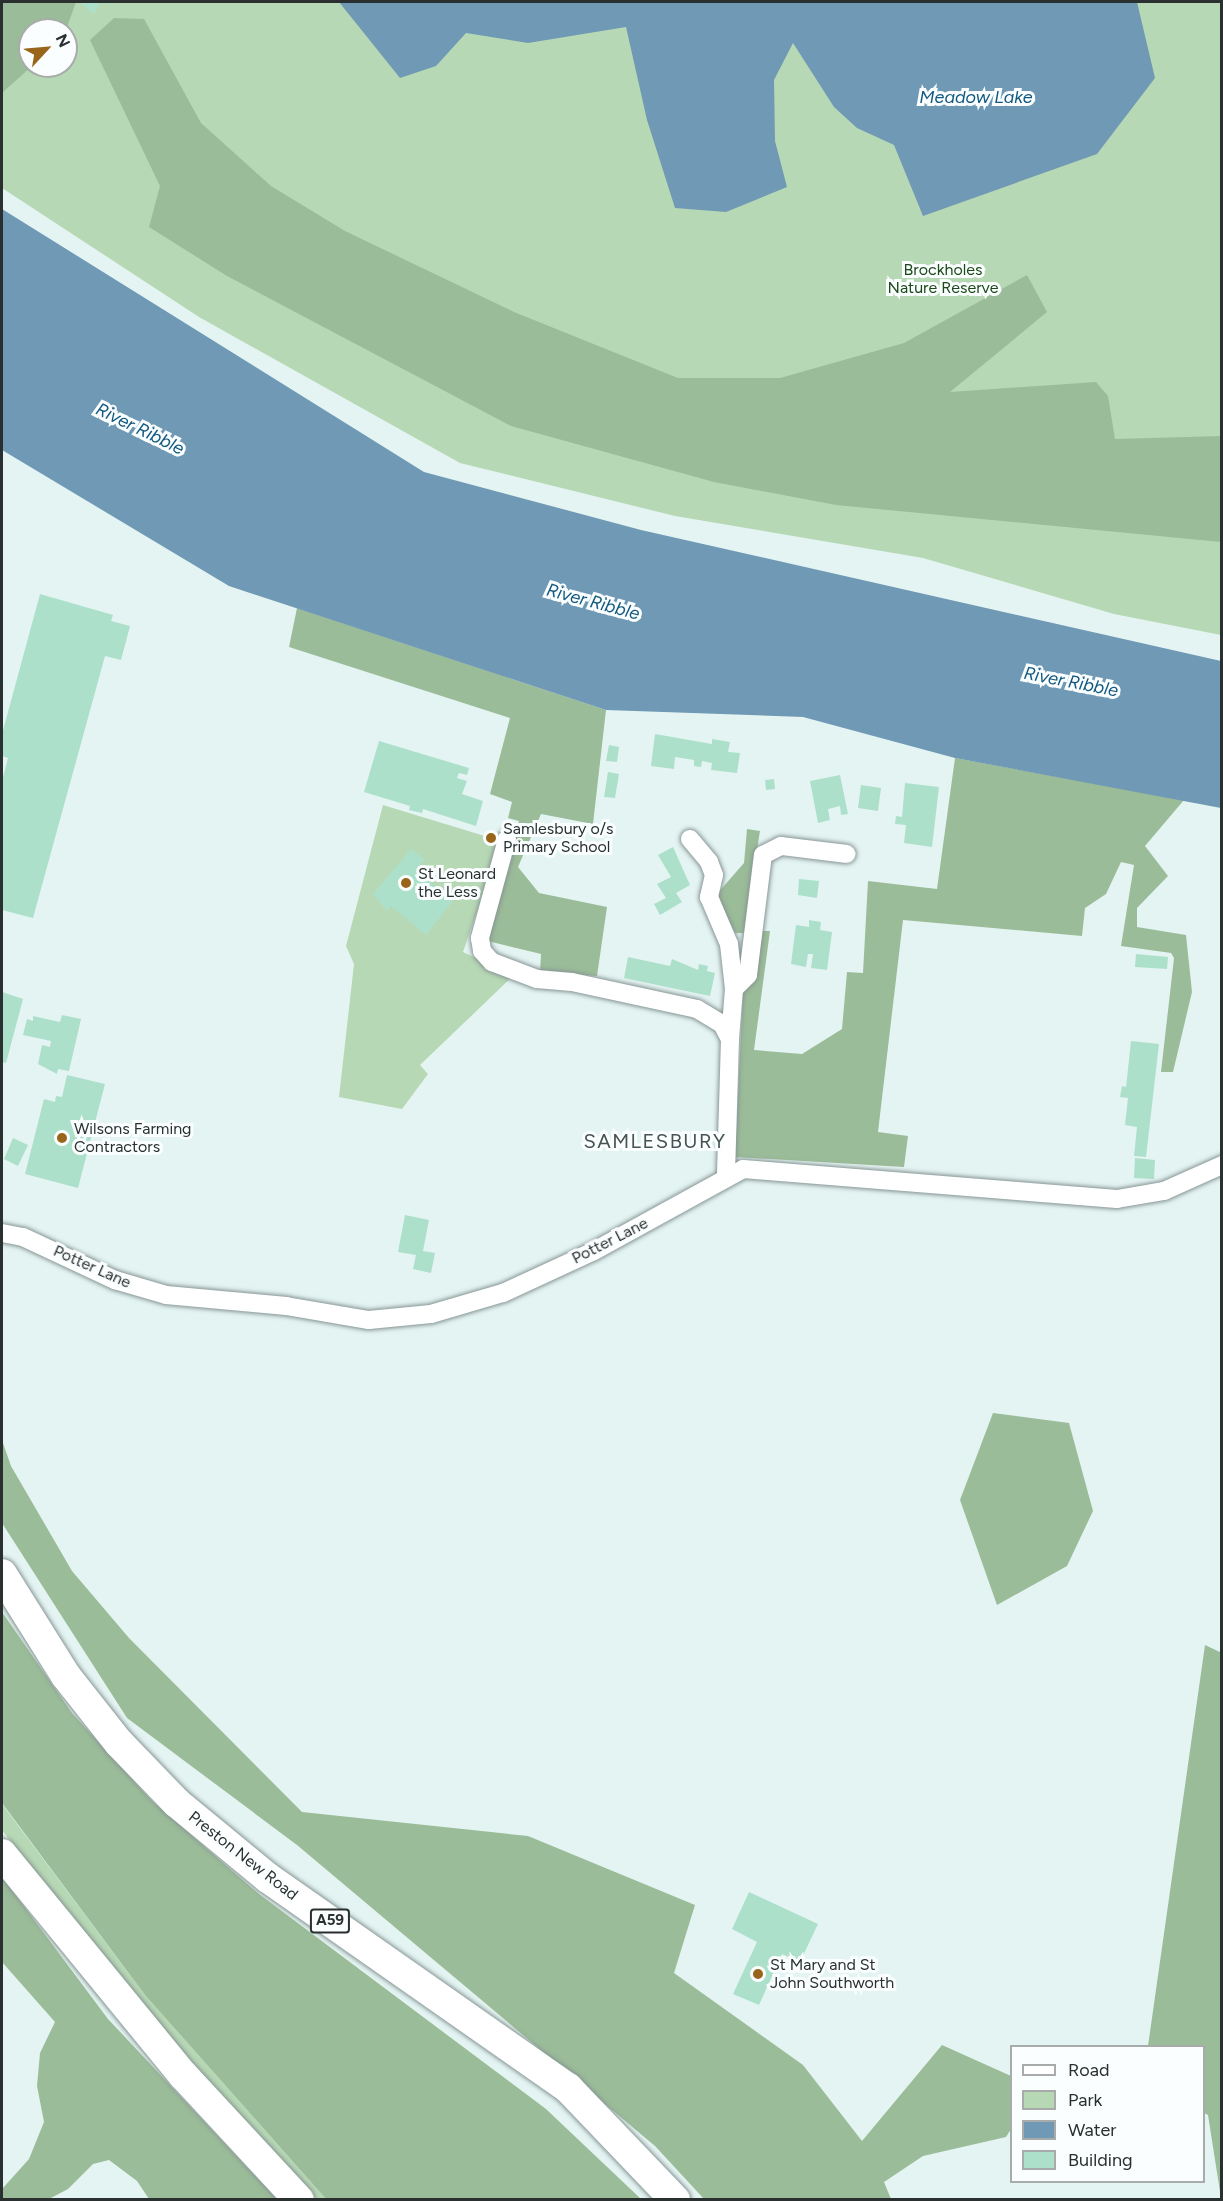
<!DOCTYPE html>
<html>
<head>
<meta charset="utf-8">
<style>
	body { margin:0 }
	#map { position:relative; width:1223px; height:2201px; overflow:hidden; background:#e4f4f3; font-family:Figtree,sans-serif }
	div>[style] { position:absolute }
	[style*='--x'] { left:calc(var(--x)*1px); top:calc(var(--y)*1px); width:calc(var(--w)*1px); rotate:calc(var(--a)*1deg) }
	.green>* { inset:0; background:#b7d8b4 }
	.forest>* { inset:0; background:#9bbc98 }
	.water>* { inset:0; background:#7099b5 }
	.building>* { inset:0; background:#ace0ca }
	.roads { filter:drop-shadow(0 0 2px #879695) drop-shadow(0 0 2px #879695) }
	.minor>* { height:18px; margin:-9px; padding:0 9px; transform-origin:9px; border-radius:9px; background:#fff }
	.trunk>* { height:30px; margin:-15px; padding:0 15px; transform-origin:15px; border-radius:15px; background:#fff }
	.dots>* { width:16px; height:16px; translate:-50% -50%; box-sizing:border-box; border:3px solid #fbfefe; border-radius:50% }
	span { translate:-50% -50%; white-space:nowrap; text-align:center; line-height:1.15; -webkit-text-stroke:6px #fbfefe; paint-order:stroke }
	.shield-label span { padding:2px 4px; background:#fbfefe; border:2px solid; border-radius:4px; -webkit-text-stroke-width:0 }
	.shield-label { font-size:15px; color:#2a302f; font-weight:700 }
	.park-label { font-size:16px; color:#1b4919 }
	.poi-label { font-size:16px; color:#2a302f }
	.left { translate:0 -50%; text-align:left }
	.street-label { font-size:16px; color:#2a302f }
	.water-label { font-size:18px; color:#125980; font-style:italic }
	.quarter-label { font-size:20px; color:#465352; letter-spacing:1.5px }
	.frame { position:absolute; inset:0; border:3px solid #2a302f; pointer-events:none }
	.legend { position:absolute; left:1010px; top:2045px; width:195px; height:138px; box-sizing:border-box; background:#fbfefe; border:2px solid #a7acab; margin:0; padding:8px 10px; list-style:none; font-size:18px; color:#2a302f }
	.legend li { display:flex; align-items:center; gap:12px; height:30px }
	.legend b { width:30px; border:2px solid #a7acab }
	.north { position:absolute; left:18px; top:18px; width:60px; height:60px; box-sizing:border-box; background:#fbfefe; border:2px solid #a7acab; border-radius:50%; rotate:64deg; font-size:16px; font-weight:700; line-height:24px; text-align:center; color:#2a302f }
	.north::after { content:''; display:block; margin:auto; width:21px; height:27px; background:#99651b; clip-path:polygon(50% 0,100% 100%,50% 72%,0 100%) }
</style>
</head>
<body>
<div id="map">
	<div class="green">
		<i style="clip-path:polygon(evenodd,2px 2px,1221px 2px,1221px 635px,1114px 614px,923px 558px,675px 516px,460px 463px,199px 317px,2px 188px,2px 2px,30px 30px,66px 30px,66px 66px,30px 66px,30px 30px)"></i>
		<i style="clip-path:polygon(383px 805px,501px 841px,463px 952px,513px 976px,420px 1065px,428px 1074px,402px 1109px,339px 1097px,354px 964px,346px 946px)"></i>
		<i style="clip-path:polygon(2px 1804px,145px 1995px,326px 2199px,316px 2199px,274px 2156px,106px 1966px,2px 1830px)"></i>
	</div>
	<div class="forest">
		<i style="clip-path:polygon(2px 2px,76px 2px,66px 30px,30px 30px,32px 66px,2px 93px)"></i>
		<i style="clip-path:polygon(114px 18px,144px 19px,201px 123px,271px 186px,345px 231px,514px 312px,678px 378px,780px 378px,904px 343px,1027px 275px,1047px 312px,950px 392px,1096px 382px,1108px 396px,1115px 439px,1221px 436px,1221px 542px,836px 505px,714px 482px,511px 426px,227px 276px,149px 227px,160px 186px,90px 40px)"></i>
		<i style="clip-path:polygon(297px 608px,606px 710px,593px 824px,541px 814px,518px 867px,539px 893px,607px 907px,597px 976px,540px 972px,541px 954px,488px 941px,519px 821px,508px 818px,512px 802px,490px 794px,510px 718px,289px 647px)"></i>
		<i style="clip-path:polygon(955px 758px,1184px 800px,1145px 846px,1168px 876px,1137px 908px,1137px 927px,1186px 935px,1192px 992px,1173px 1072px,1161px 1072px,1174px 958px,1171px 953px,1121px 946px,1134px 865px,1121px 862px,1106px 894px,1085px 908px,1082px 936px,903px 920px,878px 1132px,908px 1136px,904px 1167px,735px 1157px,743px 993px,756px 980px,762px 931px,770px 931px,754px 1050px,802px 1054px,842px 1029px,847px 972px,863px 973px,868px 881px,937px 889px)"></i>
		<i style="clip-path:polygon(747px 829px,760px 831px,744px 933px,735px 933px,716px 895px,744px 863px)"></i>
		<i style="clip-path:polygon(993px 1413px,1069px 1423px,1093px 1511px,1067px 1566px,997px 1605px,960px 1500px)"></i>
		<i style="clip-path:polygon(2px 1440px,11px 1466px,72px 1571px,129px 1638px,302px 1812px,528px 1836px,695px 1905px,674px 1973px,803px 2065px,862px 2141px,942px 2045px,1011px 2076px,1011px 2129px,1006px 2137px,923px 2156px,884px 2182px,891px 2199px,704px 2199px,655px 2146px,297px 1845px,127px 1718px,2px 1523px)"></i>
		<i style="clip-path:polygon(2px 1612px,72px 1713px,151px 1800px,259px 1894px,546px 2109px,641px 2199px,326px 2199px,145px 1995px,2px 1803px)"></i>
		<i style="clip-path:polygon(1205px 1645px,1222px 1653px,1221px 2198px,1208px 2115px,1204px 2113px,1204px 2046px,1148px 2046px)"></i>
		<i style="clip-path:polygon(2px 1877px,108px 2019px,277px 2199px,149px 2199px,137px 2181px,109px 2160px,93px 2164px,68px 2189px,49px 2199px,2px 2199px,2px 2189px,29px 2159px,44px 2122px,37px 2086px,40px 2053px,55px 2022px,2px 1962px)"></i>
	</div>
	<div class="water">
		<i style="clip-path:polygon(339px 2px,1137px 2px,1155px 78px,1097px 154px,923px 216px,894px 145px,857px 128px,834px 107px,793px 43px,774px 80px,775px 141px,787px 187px,726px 212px,675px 208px,647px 120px,626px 27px,528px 43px,466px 33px,436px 66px,400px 78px)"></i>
		<i style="clip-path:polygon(2px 209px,424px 472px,641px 530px,1221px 661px,1221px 808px,955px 758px,803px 717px,606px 710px,229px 586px,2px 450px)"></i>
	</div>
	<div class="building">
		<i style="clip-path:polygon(79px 2px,95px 2px,100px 4px,94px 14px)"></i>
		<i style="clip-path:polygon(40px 594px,113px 615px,111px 621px,130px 626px,121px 660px,105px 656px,33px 918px,2px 910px,2px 781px,8px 758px,2px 756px,2px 734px)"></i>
		<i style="clip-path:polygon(655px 734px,712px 744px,712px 739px,730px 742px,728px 752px,740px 753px,737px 773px,711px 770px,712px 763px,702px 761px,701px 767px,694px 766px,694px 760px,675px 757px,674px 769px,651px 766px)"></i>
		<i style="clip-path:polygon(379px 741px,469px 768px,467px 775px,459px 773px,457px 778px,467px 781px,462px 794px,483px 801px,476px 826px,423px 809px,422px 813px,409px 810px,410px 806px,364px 792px)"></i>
		<i style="clip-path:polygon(609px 745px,619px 747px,617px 762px,606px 761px)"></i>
		<i style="clip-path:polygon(608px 772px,619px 774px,615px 798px,604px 797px)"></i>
		<i style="clip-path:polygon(840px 775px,848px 814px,841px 815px,840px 806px,828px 809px,830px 820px,818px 823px,810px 781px)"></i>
		<i style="clip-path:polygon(774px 779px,775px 789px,766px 790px,765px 780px)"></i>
		<i style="clip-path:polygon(905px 783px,939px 787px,932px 847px,904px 843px,906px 825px,895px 824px,896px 816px,902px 817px)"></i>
		<i style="clip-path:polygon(861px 785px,881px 788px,878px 811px,858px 808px)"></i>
		<i style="clip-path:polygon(673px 847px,690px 885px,676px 893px,682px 902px,660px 915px,654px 904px,666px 898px,657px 884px,671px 877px,658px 855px)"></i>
		<i style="clip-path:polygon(411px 849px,425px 860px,416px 871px,453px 901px,426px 935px,391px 906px,387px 911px,373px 894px)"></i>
		<i style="clip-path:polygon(799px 879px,819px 881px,817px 898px,798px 895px)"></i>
		<i style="clip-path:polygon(809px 920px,821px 922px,820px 930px,832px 932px,827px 970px,811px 968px,813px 954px,808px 954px,806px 967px,791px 964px,796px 925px,809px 927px)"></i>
		<i style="clip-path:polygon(1136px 954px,1168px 957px,1167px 969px,1135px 967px)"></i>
		<i style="clip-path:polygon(628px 957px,670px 966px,672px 959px,698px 970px,699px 964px,708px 966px,707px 971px,715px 973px,710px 996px,624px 978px)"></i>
		<i style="clip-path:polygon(2px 992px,23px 999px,6px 1063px,2px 1062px)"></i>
		<i style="clip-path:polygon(62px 1015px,81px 1019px,69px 1071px,58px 1069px,57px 1074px,38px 1064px,42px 1045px,50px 1047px,51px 1041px,23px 1035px,27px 1019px,33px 1021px,33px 1016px,60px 1022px)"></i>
		<i style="clip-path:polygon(1131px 1041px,1159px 1044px,1146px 1157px,1134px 1156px,1137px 1127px,1125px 1125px,1128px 1098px,1120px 1097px,1122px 1086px,1126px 1087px)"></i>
		<i style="clip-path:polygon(67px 1075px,105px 1084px,78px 1188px,25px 1174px,44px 1099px,55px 1102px,56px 1096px,62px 1097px)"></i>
		<i style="clip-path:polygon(13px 1138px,28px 1145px,18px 1166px,4px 1159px)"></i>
		<i style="clip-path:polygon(1135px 1158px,1155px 1160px,1154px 1179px,1134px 1178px)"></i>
		<i style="clip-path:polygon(405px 1215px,429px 1220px,423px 1251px,435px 1253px,431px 1273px,413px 1269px,416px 1255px,398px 1252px)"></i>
		<i style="clip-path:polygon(749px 1892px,818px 1924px,800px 1962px,782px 1954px,759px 2005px,733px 1994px,757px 1942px,732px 1929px)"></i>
	</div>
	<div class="roads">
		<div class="minor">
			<i style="--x:507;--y:839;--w:103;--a:105.3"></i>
			<i style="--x:480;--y:938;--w:13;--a:81"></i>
			<i style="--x:482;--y:951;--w:15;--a:48"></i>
			<i style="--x:492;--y:962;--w:48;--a:20.7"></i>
			<i style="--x:537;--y:979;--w:35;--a:5"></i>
			<i style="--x:572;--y:982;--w:128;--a:12.2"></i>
			<i style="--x:697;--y:1009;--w:29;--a:31"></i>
			<i style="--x:722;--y:1024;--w:17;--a:62"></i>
			<i style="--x:730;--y:1039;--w:136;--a:91.7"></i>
			<i style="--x:690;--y:839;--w:30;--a:50"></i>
			<i style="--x:709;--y:862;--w:14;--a:69"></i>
			<i style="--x:714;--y:875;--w:23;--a:103"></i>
			<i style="--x:709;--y:897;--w:51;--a:66.9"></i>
			<i style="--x:729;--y:944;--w:45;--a:83.7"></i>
			<i style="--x:734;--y:989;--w:50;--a:94.6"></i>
			<i style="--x:734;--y:989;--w:20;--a:-45"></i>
			<i style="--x:748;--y:975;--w:121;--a:-82.9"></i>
			<i style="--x:763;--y:855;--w:20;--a:-27"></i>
			<i style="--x:781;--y:846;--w:66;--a:6.9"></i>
			<i style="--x:2;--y:1233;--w:21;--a:11"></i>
			<i style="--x:23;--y:1237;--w:102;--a:25.1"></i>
			<i style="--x:115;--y:1280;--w:53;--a:16.4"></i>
			<i style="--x:166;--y:1295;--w:121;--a:5.2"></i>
			<i style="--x:286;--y:1306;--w:84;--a:9.6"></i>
			<i style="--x:369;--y:1320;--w:62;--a:-5.5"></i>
			<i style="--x:431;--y:1314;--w:75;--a:-16.3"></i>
			<i style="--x:503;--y:1293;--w:100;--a:-24.8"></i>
			<i style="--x:594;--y:1251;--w:170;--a:-28.8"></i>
			<i style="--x:743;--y:1169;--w:375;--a:4.6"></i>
			<i style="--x:1117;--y:1199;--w:48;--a:-9.7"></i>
			<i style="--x:1164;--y:1191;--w:64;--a:-24.1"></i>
		</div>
		<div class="trunk">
			<i style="--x:2;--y:1574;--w:120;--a:57.9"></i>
			<i style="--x:66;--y:1676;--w:85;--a:51.7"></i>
			<i style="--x:119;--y:1743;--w:83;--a:46"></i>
			<i style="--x:177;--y:1803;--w:118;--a:39.5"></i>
			<i style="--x:268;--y:1878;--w:366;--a:35"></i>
			<i style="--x:568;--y:2088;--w:155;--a:46.3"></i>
			<i style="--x:2;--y:1854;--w:287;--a:50.7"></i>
			<i style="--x:184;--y:2076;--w:169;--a:47.2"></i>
		</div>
	</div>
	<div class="dots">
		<i style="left:491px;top:838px;background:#99651b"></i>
		<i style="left:406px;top:883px;background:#99651b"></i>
		<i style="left:62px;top:1138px;background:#99651b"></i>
		<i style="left:758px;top:1974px;background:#99651b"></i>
	</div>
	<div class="shield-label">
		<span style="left:330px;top:1921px">A59</span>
	</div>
	<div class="park-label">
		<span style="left:943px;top:279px">Brockholes<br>Nature Reserve</span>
	</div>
	<div class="poi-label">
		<span class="left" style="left:503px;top:838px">Samlesbury o/s<br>Primary School</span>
		<span class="left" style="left:418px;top:883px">St Leonard<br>the Less</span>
		<span class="left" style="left:74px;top:1138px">Wilsons Farming<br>Contractors</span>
		<span class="left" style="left:770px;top:1974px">St Mary and St<br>John Southworth</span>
	</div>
	<div class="street-label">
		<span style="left:610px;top:1241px;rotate:-27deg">Potter Lane</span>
		<span style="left:92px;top:1267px;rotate:24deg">Potter Lane</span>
		<span style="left:243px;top:1856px;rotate:38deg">Preston New Road</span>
	</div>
	<div class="water-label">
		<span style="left:976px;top:97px">Meadow Lake</span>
		<span style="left:140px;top:429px;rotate:26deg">River Ribble</span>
		<span style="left:593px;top:602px;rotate:15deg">River Ribble</span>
		<span style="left:1071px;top:682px;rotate:11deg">River Ribble</span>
	</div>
	<div class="quarter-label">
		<span style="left:655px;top:1141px">SAMLESBURY</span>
	</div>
	<div class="frame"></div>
	<ul class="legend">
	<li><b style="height:8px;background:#fff"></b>Road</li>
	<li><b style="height:16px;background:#b7d8b4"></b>Park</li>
	<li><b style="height:16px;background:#7099b5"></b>Water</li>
	<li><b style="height:16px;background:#ace0ca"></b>Building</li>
	</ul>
	<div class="north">N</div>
</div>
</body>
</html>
